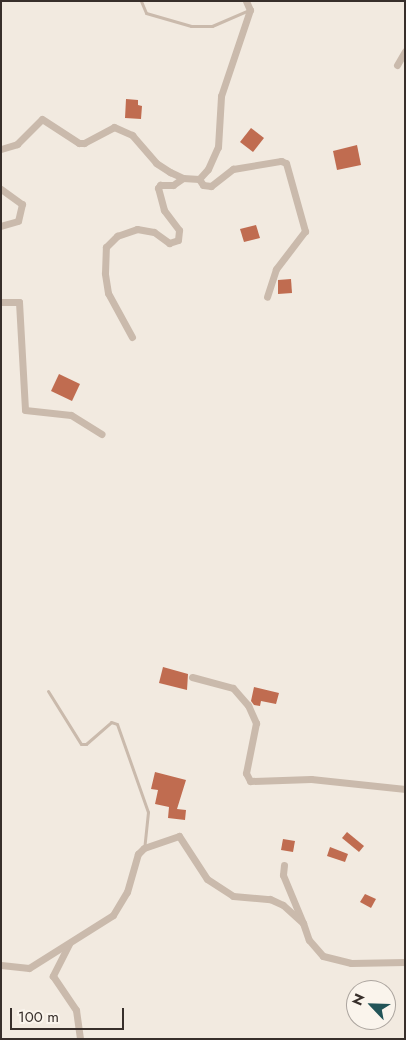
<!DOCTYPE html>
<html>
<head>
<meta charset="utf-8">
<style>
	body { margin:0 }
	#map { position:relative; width:406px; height:1040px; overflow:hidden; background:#f2eae0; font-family:Jost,sans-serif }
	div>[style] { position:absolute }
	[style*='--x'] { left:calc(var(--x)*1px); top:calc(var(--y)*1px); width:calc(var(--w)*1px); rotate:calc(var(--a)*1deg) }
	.building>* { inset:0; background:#c06c50 }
	.service>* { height:3px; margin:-1.5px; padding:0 1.5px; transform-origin:1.5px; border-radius:1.5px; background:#cabaac }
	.minor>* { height:7px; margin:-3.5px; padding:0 3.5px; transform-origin:3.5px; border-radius:3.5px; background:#cabaac }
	span { translate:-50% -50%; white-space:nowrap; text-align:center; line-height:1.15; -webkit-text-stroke:4px #faf4ec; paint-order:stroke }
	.frame { position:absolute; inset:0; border:2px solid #382f2b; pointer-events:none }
	.north { position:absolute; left:346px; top:980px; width:50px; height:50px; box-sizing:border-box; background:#faf4ec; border:1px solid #aca59f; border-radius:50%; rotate:294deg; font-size:14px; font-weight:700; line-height:20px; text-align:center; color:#382f2b }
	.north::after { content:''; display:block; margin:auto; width:18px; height:22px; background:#225458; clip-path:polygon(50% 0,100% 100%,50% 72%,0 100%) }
	.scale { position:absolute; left:10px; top:1008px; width:114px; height:22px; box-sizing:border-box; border:2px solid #382f2b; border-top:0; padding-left:6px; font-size:15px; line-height:18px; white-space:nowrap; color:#382f2b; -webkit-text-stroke:4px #faf4ec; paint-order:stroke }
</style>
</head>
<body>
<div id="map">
	<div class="building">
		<i style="clip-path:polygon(126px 99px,138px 100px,138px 105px,142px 106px,141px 119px,125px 118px)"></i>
		<i style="clip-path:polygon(251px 128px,264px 138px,253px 152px,240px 142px)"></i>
		<i style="clip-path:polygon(357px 145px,361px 165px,337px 170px,333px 151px)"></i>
		<i style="clip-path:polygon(256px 225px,260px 238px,244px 242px,240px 229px)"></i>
		<i style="clip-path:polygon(291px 279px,292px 293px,278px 294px,278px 280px)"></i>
		<i style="clip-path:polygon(59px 374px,80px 384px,72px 401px,51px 391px)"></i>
		<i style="clip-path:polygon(163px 667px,188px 674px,187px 690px,159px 683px)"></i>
		<i style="clip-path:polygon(254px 687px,279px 693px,276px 704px,261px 701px,260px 706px,254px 705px,251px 701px)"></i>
		<i style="clip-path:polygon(155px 772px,186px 780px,177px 809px,186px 810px,185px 820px,168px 818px,169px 807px,155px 804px,158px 790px,151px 789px)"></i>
		<i style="clip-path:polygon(347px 832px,364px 846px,359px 852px,342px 838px)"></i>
		<i style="clip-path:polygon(283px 839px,295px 841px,293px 852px,281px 850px)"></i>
		<i style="clip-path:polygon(330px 847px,348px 854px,345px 862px,327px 856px)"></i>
		<i style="clip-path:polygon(365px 894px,376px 899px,371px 908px,360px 902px)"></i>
	</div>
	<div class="service">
		<i style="--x:141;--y:1;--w:13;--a:67"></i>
		<i style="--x:146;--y:13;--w:47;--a:16.1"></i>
		<i style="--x:191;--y:26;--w:21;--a:0"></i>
		<i style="--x:212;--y:26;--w:40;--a:-23.4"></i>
		<i style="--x:48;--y:691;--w:62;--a:58.1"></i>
		<i style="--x:81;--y:744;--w:5;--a:0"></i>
		<i style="--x:86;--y:744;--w:33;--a:-41"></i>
		<i style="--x:111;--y:722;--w:6;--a:18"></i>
		<i style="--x:117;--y:724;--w:93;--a:70.6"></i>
		<i style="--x:148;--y:812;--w:36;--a:96"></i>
	</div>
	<div class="minor">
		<i style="--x:397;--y:65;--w:16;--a:-60"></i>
		<i style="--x:1;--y:149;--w:17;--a:-17"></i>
		<i style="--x:17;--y:144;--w:35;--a:-45"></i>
		<i style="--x:42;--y:119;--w:44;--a:33"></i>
		<i style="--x:79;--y:143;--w:5;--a:0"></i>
		<i style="--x:84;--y:143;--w:34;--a:-28"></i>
		<i style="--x:114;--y:127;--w:20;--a:24"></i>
		<i style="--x:132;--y:135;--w:37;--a:49"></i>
		<i style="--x:156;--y:163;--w:17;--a:33"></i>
		<i style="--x:170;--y:172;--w:14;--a:25"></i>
		<i style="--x:183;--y:178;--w:16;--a:4"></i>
		<i style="--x:199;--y:179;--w:13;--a:-48"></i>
		<i style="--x:208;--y:169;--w:24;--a:-66"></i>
		<i style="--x:218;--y:147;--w:51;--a:-86.6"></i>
		<i style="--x:221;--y:96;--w:91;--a:-71.4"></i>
		<i style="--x:250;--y:10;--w:10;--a:-114"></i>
		<i style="--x:199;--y:179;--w:7;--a:56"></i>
		<i style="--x:203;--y:185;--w:8;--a:7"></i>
		<i style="--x:211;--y:186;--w:28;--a:-38"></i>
		<i style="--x:233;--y:169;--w:49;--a:-9.5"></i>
		<i style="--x:281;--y:161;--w:5;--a:22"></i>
		<i style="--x:286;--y:163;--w:71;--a:74.4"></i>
		<i style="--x:305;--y:231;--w:48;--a:127.3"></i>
		<i style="--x:276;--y:269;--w:29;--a:108"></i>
		<i style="--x:1;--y:189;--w:26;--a:36"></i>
		<i style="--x:22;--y:204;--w:17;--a:103"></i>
		<i style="--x:18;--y:221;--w:18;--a:164"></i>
		<i style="--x:1;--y:302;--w:18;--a:0"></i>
		<i style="--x:19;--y:302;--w:108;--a:86.8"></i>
		<i style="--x:25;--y:410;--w:46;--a:6.2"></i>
		<i style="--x:71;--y:415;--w:36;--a:32"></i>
		<i style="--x:132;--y:337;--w:50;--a:-118.6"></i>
		<i style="--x:108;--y:293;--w:20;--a:-99"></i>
		<i style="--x:105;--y:273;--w:26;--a:-88"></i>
		<i style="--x:106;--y:247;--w:16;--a:-45"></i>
		<i style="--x:117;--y:236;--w:21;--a:-19"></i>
		<i style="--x:137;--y:229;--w:17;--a:10"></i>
		<i style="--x:154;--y:232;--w:19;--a:36"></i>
		<i style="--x:169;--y:243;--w:9;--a:-18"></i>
		<i style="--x:178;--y:240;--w:10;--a:-84"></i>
		<i style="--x:179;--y:230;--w:25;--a:-127"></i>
		<i style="--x:164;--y:210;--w:23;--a:-105"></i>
		<i style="--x:158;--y:188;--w:4;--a:-56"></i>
		<i style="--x:160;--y:185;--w:13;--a:0"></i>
		<i style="--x:173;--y:185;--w:12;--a:-35"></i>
		<i style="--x:192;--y:677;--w:42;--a:15"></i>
		<i style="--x:233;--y:688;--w:23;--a:49"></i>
		<i style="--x:248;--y:705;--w:20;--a:66"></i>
		<i style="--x:256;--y:723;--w:51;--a:101.3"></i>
		<i style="--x:246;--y:773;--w:9;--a:63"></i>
		<i style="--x:250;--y:781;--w:61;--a:-1.9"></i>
		<i style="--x:311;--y:779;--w:95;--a:6.1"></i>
		<i style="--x:284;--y:865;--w:10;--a:96"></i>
		<i style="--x:283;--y:875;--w:52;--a:67.4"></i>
		<i style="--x:69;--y:944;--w:36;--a:117"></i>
		<i style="--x:53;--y:976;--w:41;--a:55.9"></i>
		<i style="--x:76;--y:1010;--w:29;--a:82"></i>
		<i style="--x:1;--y:965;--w:28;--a:6"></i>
		<i style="--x:29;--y:968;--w:99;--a:-32.2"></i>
		<i style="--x:113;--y:915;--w:27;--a:-59"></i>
		<i style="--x:127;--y:892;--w:40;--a:-74"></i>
		<i style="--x:138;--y:854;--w:8;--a:-45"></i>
		<i style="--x:144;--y:848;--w:37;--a:-19"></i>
		<i style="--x:179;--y:836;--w:51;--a:56.9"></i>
		<i style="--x:207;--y:879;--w:31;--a:33"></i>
		<i style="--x:233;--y:896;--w:37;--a:5"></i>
		<i style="--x:270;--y:899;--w:14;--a:25"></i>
		<i style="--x:283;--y:905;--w:27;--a:42"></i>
		<i style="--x:303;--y:923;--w:18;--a:71"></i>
		<i style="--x:309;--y:940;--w:21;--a:49"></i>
		<i style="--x:323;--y:956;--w:29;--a:14"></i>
		<i style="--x:351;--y:963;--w:54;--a:-1.1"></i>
	</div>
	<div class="frame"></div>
	<div class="north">N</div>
	<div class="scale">100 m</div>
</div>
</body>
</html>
